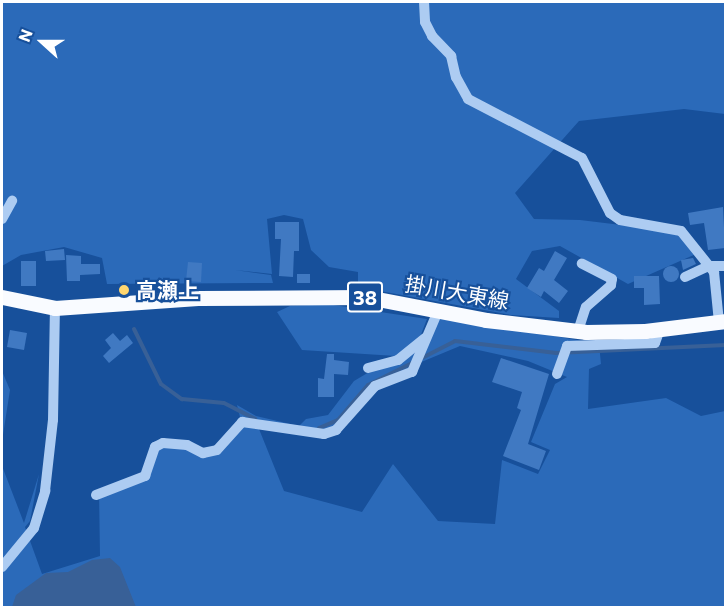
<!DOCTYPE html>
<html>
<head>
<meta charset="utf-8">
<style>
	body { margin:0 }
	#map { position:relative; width:727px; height:609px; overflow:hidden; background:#17509b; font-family:Commissioner,"Noto Sans JP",sans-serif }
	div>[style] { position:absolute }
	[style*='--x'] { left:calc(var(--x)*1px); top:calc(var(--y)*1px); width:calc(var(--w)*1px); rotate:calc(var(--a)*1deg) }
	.green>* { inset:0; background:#2b6ab9 }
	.water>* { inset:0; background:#386097 }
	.stream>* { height:4px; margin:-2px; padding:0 2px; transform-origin:2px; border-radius:2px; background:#386097 }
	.building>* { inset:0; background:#4079c2 }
	.round { border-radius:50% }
	.minor>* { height:10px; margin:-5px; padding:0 5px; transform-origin:5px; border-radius:5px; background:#adccf2 }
	.major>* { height:15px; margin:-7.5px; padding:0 7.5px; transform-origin:7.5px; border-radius:7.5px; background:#f9fbff }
	.dots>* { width:16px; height:16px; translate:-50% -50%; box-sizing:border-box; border:3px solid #17509b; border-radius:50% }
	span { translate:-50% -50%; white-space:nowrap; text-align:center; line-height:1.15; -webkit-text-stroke:4.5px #17509b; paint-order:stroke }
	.shield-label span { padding:2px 4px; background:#17509b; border:2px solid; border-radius:4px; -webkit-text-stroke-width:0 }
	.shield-label { font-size:20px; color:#fff; font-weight:700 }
	.poi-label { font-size:21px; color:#fff; font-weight:700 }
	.left { translate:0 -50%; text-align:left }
	.street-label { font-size:21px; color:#fff }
	.frame { position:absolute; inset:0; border:3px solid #fff; pointer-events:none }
	.north { position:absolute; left:12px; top:12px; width:60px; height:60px; -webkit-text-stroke:4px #17509b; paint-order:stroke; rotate:291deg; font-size:16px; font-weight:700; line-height:24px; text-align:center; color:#fff }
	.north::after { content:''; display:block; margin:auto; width:21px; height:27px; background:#fff; clip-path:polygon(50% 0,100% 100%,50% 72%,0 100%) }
</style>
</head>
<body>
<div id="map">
	<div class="green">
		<i style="clip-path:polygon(2px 2px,725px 2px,725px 114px,684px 109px,579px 121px,515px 193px,534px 219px,580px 220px,679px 232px,696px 254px,628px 284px,560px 246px,532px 251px,516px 279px,559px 311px,559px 318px,511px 315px,358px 287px,358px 272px,329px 267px,311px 250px,303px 219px,284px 215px,267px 219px,272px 274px,235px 270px,271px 275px,273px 283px,107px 284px,102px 258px,64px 247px,21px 255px,2px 266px)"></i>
		<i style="clip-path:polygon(evenodd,327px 304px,427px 319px,420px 337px,428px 335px,436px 315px,599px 344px,601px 364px,589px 369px,588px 409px,666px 398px,701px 416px,725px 411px,725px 607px,2px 607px,2px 466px,24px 523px,39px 474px,30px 521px,25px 527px,42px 574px,100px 556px,99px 490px,145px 476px,155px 447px,217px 449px,241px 421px,237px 405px,256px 416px,299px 426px,306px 419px,328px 415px,354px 381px,396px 356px,302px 350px,277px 312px,290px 306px,327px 304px,460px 346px,528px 361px,567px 377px,555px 384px,531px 442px,550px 450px,538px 474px,502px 460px,495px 524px,438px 521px,393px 464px,362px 512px,284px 491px,259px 429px,338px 432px,372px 389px,411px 374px,419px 363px,460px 346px)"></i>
		<i style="clip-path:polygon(2px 371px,10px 390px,2px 441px)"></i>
	</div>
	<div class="water">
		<i style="clip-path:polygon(110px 558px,120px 567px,136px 607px,12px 607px,16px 595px,46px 573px,68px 572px,92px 560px)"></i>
	</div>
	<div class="stream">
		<i style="--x:134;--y:329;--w:61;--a:63.9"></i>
		<i style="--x:161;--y:384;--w:26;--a:36"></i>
		<i style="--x:182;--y:399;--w:42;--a:5.4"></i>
		<i style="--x:224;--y:403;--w:35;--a:27"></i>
		<i style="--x:420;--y:359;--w:39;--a:-27"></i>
		<i style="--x:455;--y:341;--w:102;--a:6.8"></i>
		<i style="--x:556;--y:353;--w:170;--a:-2.7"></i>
		<i style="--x:319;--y:428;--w:21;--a:-23"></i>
		<i style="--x:338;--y:420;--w:46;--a:-49.4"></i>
		<i style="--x:368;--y:385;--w:51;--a:-26.6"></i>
	</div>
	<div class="building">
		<i style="clip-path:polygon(723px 207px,725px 248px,708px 250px,704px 223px,690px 225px,688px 213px)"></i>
		<i style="clip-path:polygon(275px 222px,299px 222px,299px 251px,294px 251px,293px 277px,279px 276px,281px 239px,275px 239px)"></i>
		<i style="clip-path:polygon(64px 249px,65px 260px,46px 261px,45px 251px)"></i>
		<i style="clip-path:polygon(555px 251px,567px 258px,554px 280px,568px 291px,559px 303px,544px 291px,541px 297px,527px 288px,539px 268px,544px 271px)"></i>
		<i style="clip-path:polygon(66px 255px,81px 256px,81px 264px,100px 264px,100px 274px,80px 275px,80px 281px,67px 281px)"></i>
		<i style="clip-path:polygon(693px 258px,696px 264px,683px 270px,681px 260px)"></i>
		<i style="clip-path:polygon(21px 261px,36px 261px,36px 286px,21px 286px)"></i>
		<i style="clip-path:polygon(188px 262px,202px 263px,201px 282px,186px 281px)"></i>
		<i class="round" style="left:663px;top:266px;width:16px;height:16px"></i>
		<i style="clip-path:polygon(297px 274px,310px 274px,310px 283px,297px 283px)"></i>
		<i style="clip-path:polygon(634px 276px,659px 276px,660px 304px,644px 305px,644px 288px,634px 288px)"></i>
		<i style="clip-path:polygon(10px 330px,27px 333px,24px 350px,7px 347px)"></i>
		<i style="clip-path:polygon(113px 333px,120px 341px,127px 335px,133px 343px,109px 363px,103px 356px,111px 348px,105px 340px)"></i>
		<i style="clip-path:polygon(327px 354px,334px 354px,334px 360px,349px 362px,348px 375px,334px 374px,334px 397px,318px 397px,318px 378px,324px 379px)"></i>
		<i style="clip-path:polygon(501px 358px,549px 374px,528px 444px,546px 451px,539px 470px,503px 456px,521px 410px,517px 408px,522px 392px,492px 382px)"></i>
	</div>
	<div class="minor">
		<i style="--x:424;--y:2;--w:20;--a:87"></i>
		<i style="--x:425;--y:22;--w:16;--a:63"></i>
		<i style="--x:432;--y:36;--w:28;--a:46"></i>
		<i style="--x:451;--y:56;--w:22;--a:77"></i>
		<i style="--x:456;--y:77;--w:25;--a:61"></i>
		<i style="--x:468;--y:99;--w:128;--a:27.4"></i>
		<i style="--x:582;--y:158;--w:62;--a:63"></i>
		<i style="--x:610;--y:213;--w:12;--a:35"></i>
		<i style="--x:620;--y:220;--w:62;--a:10.2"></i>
		<i style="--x:681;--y:231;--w:53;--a:51.2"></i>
		<i style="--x:714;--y:272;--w:50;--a:84.3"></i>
		<i style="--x:2;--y:219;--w:21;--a:-61"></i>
		<i style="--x:685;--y:277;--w:26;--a:-25"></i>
		<i style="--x:709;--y:266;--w:17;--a:0"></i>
		<i style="--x:578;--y:331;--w:25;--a:-72"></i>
		<i style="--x:586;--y:307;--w:33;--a:-41"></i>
		<i style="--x:611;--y:285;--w:6;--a:-81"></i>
		<i style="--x:612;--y:279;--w:34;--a:-153"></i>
		<i style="--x:368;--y:368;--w:31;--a:-15"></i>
		<i style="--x:398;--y:360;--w:35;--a:-39"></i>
		<i style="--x:557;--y:374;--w:30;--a:-70"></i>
		<i style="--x:567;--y:346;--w:88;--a:-2"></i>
		<i style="--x:655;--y:343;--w:15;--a:-70"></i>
		<i style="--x:96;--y:495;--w:53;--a:-21.2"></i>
		<i style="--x:145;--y:476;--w:31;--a:-71"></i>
		<i style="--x:155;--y:447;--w:9;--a:-27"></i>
		<i style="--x:163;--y:443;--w:24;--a:5"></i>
		<i style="--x:187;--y:445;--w:18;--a:27"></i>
		<i style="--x:203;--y:453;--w:14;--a:-12"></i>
		<i style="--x:217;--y:450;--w:38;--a:-48"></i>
		<i style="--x:242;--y:422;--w:83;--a:8.3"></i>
		<i style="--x:324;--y:434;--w:13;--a:-18"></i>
		<i style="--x:336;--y:430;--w:59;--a:-48.4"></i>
		<i style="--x:375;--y:386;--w:40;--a:-21"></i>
		<i style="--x:412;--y:372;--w:66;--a:-66.9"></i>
		<i style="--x:2;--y:567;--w:50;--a:-50.6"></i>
		<i style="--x:34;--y:528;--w:39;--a:-73"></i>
		<i style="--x:45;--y:491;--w:71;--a:-83.6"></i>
		<i style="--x:53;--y:420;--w:112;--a:-89"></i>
	</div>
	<div class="major">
		<i style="--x:2;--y:297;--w:54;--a:11.7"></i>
		<i style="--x:55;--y:308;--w:143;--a:-4"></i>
		<i style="--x:198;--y:298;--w:169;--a:-0.3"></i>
		<i style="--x:367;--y:297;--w:121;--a:10.9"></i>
		<i style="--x:486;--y:320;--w:101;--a:6.8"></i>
		<i style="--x:586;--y:332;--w:59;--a:-1"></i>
		<i style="--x:645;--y:331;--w:82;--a:-7"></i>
	</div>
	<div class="dots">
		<i style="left:124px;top:290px;background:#ffd66f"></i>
	</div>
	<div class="shield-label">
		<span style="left:365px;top:297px">38</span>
	</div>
	<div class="poi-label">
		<span class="left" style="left:136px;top:290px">高瀬上</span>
	</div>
	<div class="street-label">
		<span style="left:457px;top:292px;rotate:10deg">掛川大東線</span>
	</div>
	<div class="frame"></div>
	<div class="north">N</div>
</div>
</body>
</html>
